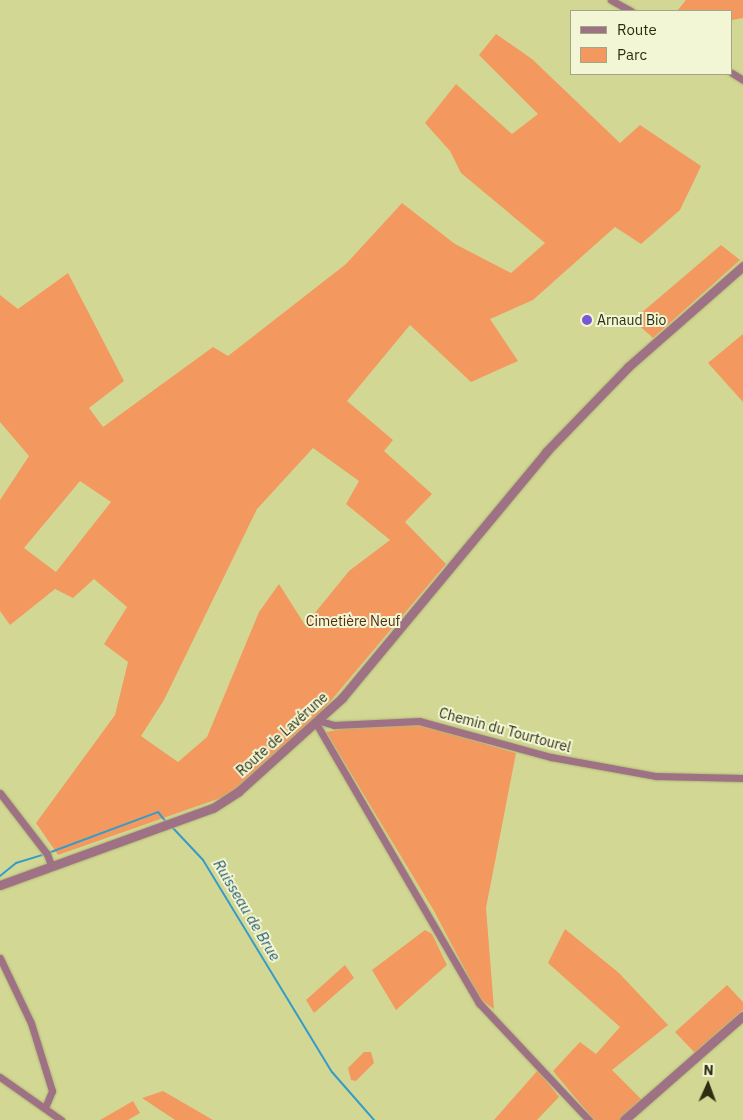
<!DOCTYPE html>
<html>
<head>
<meta charset="utf-8">
<style>
	body { margin:0 }
	#map { position:relative; width:743px; height:1120px; overflow:hidden; background:#d2d893; font-family:"IBM Plex Sans",sans-serif }
	div>[style] { position:absolute }
	[style*='--x'] { left:calc(var(--x)*1px); top:calc(var(--y)*1px); width:calc(var(--w)*1px); rotate:calc(var(--a)*1deg) }
	.green>* { inset:0; background:#f39960 }
	.stream>* { height:2px; margin:-1px; padding:0 1px; transform-origin:1px; border-radius:1px; background:#359bc9 }
	.roads { filter:drop-shadow(0 0 1px #b1b679) drop-shadow(0 0 1px #b1b679) }
	.minor>* { height:7px; margin:-3.5px; padding:0 3.5px; transform-origin:3.5px; border-radius:3.5px; background:#9f7184 }
	.tertiary>* { height:9px; margin:-4.5px; padding:0 4.5px; transform-origin:4.5px; border-radius:4.5px; background:#9f7184 }
	.dots>* { width:14px; height:14px; translate:-50% -50%; box-sizing:border-box; border:2px solid #f2f6d4; border-radius:50% }
	span { translate:-50% -50%; white-space:nowrap; text-align:center; line-height:1.15; -webkit-text-stroke:4px #f2f6d4; paint-order:stroke }
	.poi-label { font-size:14px; color:#2c2e12 }
	.left { translate:0 -50%; text-align:left }
	.park-label { font-size:14px; color:#542d13 }
	.street-label { font-size:14px; color:#2c2e12 }
	.water-label { font-size:15px; color:#275b74; font-style:italic }
	.legend { position:absolute; left:570px; top:10px; width:162px; height:65px; box-sizing:border-box; background:#f2f6d4; border:1px solid #a3a686; margin:0; padding:6px 9px; list-style:none; font-size:15px; color:#2c2e12 }
	.legend li { display:flex; align-items:center; gap:10px; height:25px }
	.legend b { width:25px; border:1px solid #a3a686 }
	.north { position:absolute; left:683px; top:1060px; width:50px; height:50px; -webkit-text-stroke:4px #f2f6d4; paint-order:stroke; rotate:2deg; font-size:14px; font-weight:700; line-height:20px; text-align:center; color:#2c2e12 }
	.north::after { content:''; display:block; margin:auto; width:18px; height:22px; background:#2c2e12; clip-path:polygon(50% 0,100% 100%,50% 72%,0 100%) }
</style>
</head>
<body>
<div id="map">
	<div class="green">
		<i style="clip-path:polygon(686px 0,743px 0,743px 18px,732px 20px,732px 11px,677px 11px)"></i>
		<i style="clip-path:polygon(evenodd,496px 34px,532px 59px,620px 143px,640px 125px,701px 166px,680px 210px,641px 244px,615px 227px,533px 300px,490px 319px,518px 361px,471px 382px,410px 325px,347px 401px,393px 440px,384px 451px,432px 494px,405px 522px,446px 564px,323px 710px,229px 795px,58px 855px,36px 823px,115px 715px,128px 662px,104px 644px,127px 607px,94px 579px,73px 598px,55px 589px,10px 625px,0 611px,0 500px,29px 456px,0 422px,0 295px,18px 309px,68px 273px,124px 381px,89px 408px,103px 427px,213px 347px,228px 356px,346px 264px,402px 203px,455px 244px,511px 273px,545px 243px,461px 173px,450px 151px,425px 123px,456px 84px,512px 134px,538px 114px,479px 55px,496px 34px,313px 448px,359px 481px,346px 504px,390px 540px,349px 571px,305px 625px,279px 584px,259px 612px,207px 737px,178px 762px,141px 736px,164px 700px,257px 509px,313px 448px,496px 34px,80px 481px,111px 502px,56px 572px,24px 548px,80px 481px)"></i>
		<i style="clip-path:polygon(721px 245px,740px 260px,653px 338px,633px 320px)"></i>
		<i style="clip-path:polygon(743px 334px,743px 402px,708px 363px)"></i>
		<i style="clip-path:polygon(370px 724px,421px 725px,516px 753px,486px 908px,494px 1009px,481px 1000px,434px 911px,326px 732px)"></i>
		<i style="clip-path:polygon(565px 929px,619px 973px,668px 1025px,612px 1070px,643px 1101px,621px 1120px,594px 1120px,553px 1071px,580px 1042px,596px 1054px,620px 1027px,548px 963px)"></i>
		<i style="clip-path:polygon(425px 930px,432px 934px,447px 965px,396px 1010px,372px 970px)"></i>
		<i style="clip-path:polygon(345px 965px,354px 978px,314px 1013px,306px 1000px)"></i>
		<i style="clip-path:polygon(727px 985px,743px 1002px,743px 1010px,695px 1053px,675px 1032px)"></i>
		<i style="clip-path:polygon(364px 1052px,371px 1052px,374px 1063px,356px 1081px,351px 1080px,348px 1068px)"></i>
		<i style="clip-path:polygon(538px 1070px,559px 1097px,537px 1120px,494px 1120px)"></i>
		<i style="clip-path:polygon(163px 1091px,213px 1120px,175px 1120px,142px 1098px)"></i>
		<i style="clip-path:polygon(133px 1101px,140px 1113px,128px 1120px,100px 1120px)"></i>
	</div>
	<div class="stream">
		<i style="--x:172;--y:827;--w:45;--a:46.8"></i>
		<i style="--x:203;--y:860;--w:248;--a:58.7"></i>
		<i style="--x:332;--y:1072;--w:64;--a:48.8"></i>
		<i style="--x:51;--y:852;--w:114;--a:-20.5"></i>
		<i style="--x:158;--y:812;--w:13;--a:51"></i>
		<i style="--x:0;--y:876;--w:21;--a:-39"></i>
		<i style="--x:16;--y:863;--w:27;--a:-17"></i>
	</div>
	<div class="roads">
		<div class="minor">
			<i style="--x:611;--y:0;--w:23;--a:29"></i>
			<i style="--x:732;--y:73;--w:13;--a:32"></i>
			<i style="--x:320;--y:721;--w:15;--a:16"></i>
			<i style="--x:334;--y:725;--w:85;--a:-2.7"></i>
			<i style="--x:419;--y:721;--w:137;--a:15.3"></i>
			<i style="--x:551;--y:757;--w:107;--a:10.3"></i>
			<i style="--x:656;--y:776;--w:87;--a:1.3"></i>
			<i style="--x:317;--y:725;--w:322;--a:59.8"></i>
			<i style="--x:479;--y:1003;--w:161;--a:46.8"></i>
			<i style="--x:0;--y:793;--w:77;--a:52.4"></i>
			<i style="--x:47;--y:854;--w:12;--a:70"></i>
			<i style="--x:0;--y:958;--w:72;--a:64.5"></i>
			<i style="--x:31;--y:1023;--w:71;--a:72.8"></i>
			<i style="--x:52;--y:1091;--w:15;--a:113"></i>
			<i style="--x:0;--y:1077;--w:75;--a:35.2"></i>
		</div>
		<div class="tertiary">
			<i style="--x:0;--y:885;--w:226;--a:-19.9"></i>
			<i style="--x:213;--y:808;--w:31;--a:-33"></i>
			<i style="--x:239;--y:791;--w:139;--a:-42.1"></i>
			<i style="--x:342;--y:698;--w:320;--a:-50.3"></i>
			<i style="--x:546;--y:452;--w:118;--a:-46"></i>
			<i style="--x:628;--y:367;--w:153;--a:-41.3"></i>
			<i style="--x:624;--y:1120;--w:158;--a:-41.2"></i>
		</div>
	</div>
	<div class="dots">
		<i style="left:587px;top:320px;background:#7959d3"></i>
	</div>
	<div class="poi-label">
		<span class="left" style="left:597px;top:320px">Arnaud Bio</span>
	</div>
	<div class="park-label">
		<span style="left:353px;top:621px">Cimetière Neuf</span>
	</div>
	<div class="street-label">
		<span style="left:505px;top:730px;rotate:15deg">Chemin du Tourtourel</span>
		<span style="left:282px;top:734px;rotate:-42deg">Route de Lavérune</span>
	</div>
	<div class="water-label">
		<span style="left:247px;top:910px;rotate:59deg">Ruisseau de Brue</span>
	</div>
	<ul class="legend">
	<li><b style="height:6px;background:#9f7184"></b>Route</li>
	<li><b style="height:14px;background:#f39960"></b>Parc</li>
	</ul>
	<div class="north">N</div>
</div>
</body>
</html>
